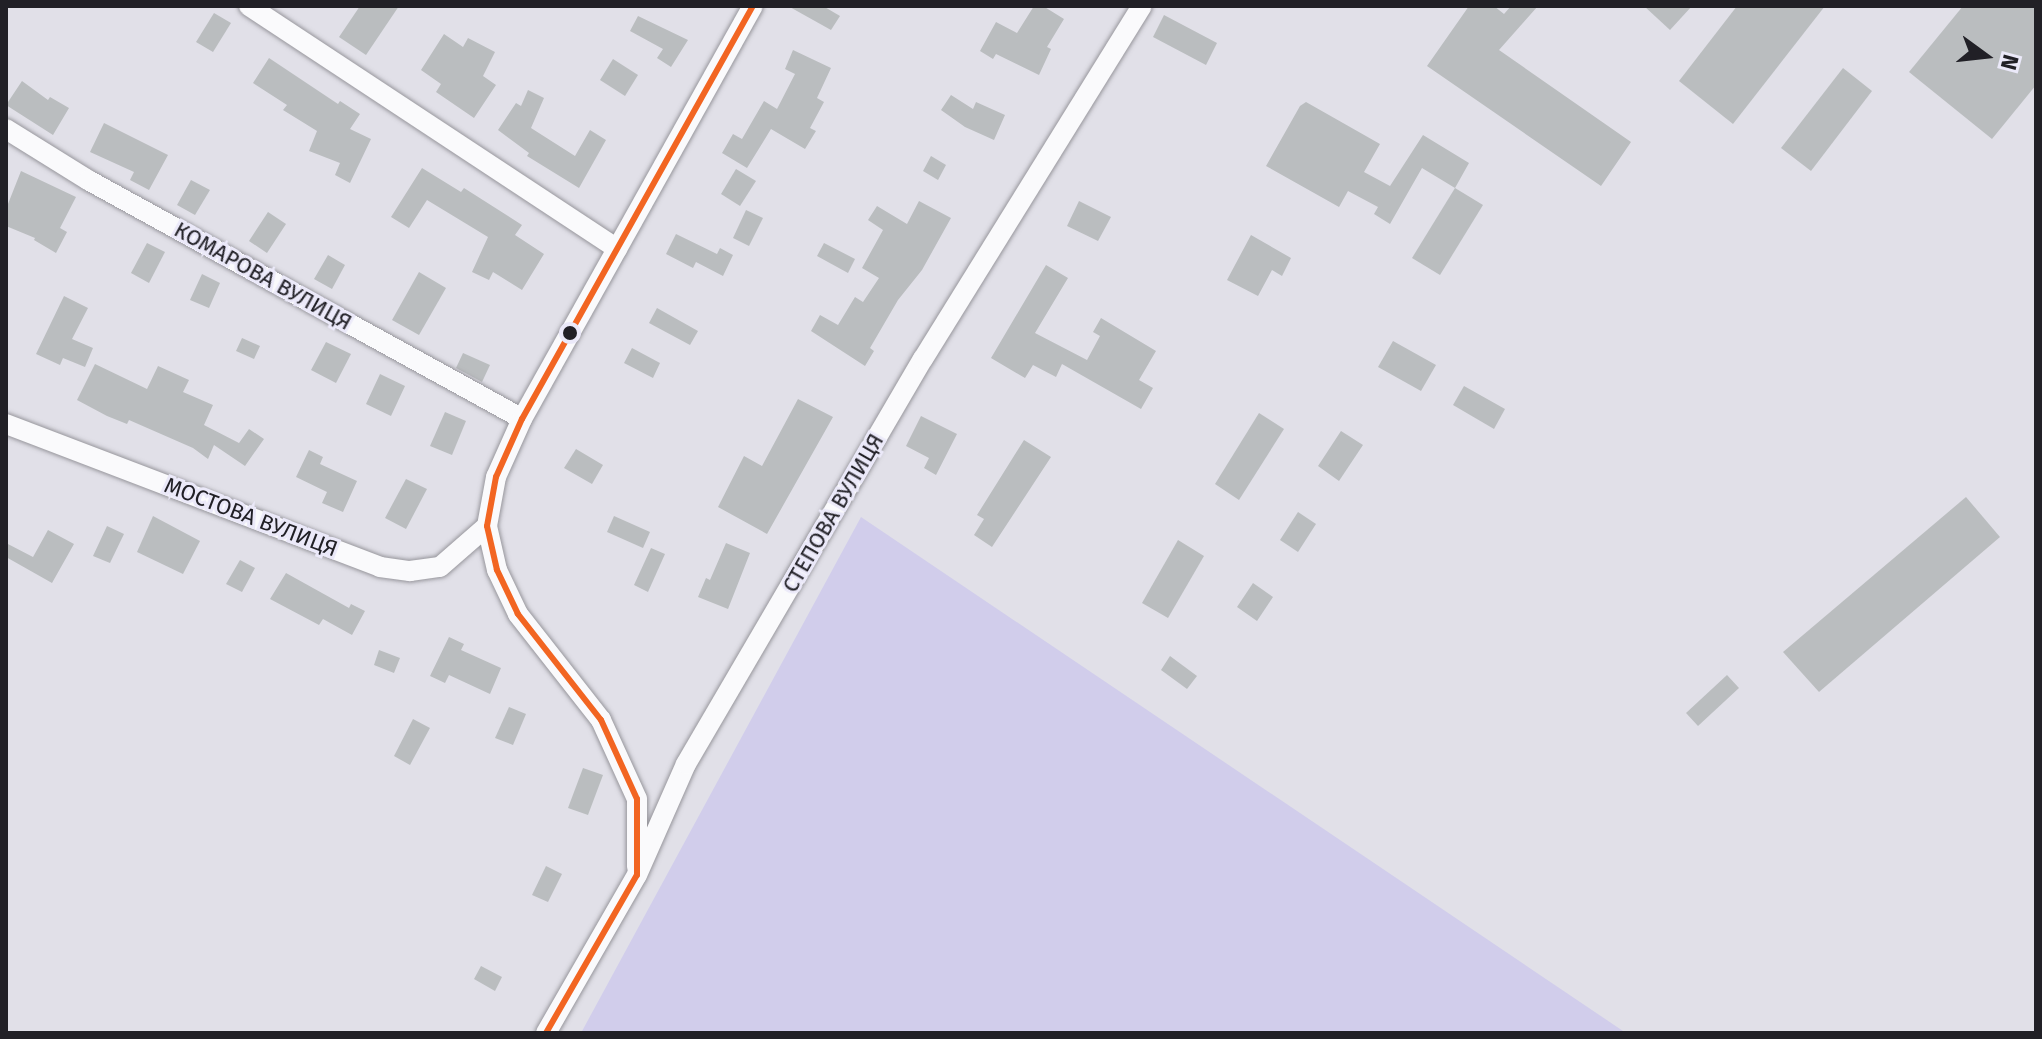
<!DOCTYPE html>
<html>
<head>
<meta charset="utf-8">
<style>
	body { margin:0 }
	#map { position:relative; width:2042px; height:1039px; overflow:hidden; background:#e1e0e8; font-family:"Fira Sans",sans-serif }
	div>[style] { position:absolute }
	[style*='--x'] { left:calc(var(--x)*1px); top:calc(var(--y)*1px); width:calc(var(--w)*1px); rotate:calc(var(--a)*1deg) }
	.green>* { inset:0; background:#d1cdeb }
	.building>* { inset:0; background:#babdbf }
	.roads { filter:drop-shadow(0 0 2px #97969c) drop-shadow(0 0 2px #97969c) }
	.minor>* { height:20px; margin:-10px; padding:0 10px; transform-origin:10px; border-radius:10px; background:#fafafc }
	.bus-1>* { height:6px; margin:-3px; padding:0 3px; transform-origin:3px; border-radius:3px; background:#f26522 }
	.dots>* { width:22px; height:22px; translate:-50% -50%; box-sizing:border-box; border:4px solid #ebe9f9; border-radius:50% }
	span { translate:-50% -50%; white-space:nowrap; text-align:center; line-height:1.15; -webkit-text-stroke:6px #ebe9f9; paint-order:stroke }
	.street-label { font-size:22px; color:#212026 }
	.frame { position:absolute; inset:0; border:8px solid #212026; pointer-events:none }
	.north { position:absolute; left:1946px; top:16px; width:80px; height:80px; -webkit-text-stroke:6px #ebe9f9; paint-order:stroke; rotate:105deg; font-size:22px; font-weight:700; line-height:32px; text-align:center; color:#212026 }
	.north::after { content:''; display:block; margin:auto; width:28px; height:36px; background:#212026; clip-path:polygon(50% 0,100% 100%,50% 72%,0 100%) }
</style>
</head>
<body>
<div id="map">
	<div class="green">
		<i style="clip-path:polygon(861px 517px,1626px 1033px,581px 1033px)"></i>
	</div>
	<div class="building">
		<i style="clip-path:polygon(360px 6px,399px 6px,366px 55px,339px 37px)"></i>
		<i style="clip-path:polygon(788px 6px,823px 6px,840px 16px,831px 30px)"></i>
		<i style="clip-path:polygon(1034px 6px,1043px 6px,1064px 19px,1047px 47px,1051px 49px,1039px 75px,996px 54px,993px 59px,980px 51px,996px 22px,1017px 33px)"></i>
		<i style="clip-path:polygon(1469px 6px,1494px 6px,1504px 14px,1511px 6px,1538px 6px,1499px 50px,1631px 142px,1601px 186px,1427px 66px)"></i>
		<i style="clip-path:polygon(1644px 6px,1692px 6px,1670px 30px)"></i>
		<i style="clip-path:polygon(1737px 6px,1825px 6px,1733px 124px,1679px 81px)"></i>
		<i style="clip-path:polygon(1963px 6px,2036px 6px,2036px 85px,1992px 139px,1909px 72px)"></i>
		<i style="clip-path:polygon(214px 13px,231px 23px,213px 52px,196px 42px)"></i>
		<i style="clip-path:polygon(1164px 15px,1217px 43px,1206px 65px,1153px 37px)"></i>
		<i style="clip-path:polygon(638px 16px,688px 40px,671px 67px,657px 58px,663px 49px,630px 31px)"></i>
		<i style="clip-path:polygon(444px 34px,463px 47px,468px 38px,495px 52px,483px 76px,496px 85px,474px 118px,436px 92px,441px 84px,421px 70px)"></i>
		<i style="clip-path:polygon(793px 50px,831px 68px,817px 98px,824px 102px,810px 128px,816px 131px,805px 149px,771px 129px,747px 168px,722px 153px,733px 134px,742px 139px,764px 101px,777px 109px,795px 74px,785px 69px)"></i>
		<i style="clip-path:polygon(269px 58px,338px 104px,340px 101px,360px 114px,350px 129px,371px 139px,350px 183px,335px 175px,340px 163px,309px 151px,317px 131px,283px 110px,287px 105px,253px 83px)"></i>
		<i style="clip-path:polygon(613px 59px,638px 75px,625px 96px,600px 80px)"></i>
		<i style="clip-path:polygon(1843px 68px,1872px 91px,1811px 171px,1781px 148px)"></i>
		<i style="clip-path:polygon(22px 81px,48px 100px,50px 97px,69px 108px,53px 135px,6px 105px)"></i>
		<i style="clip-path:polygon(528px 90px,544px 98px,531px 128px,575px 156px,590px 130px,606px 140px,579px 188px,527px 156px,529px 153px,498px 130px,516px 103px,521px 106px)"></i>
		<i style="clip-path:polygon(951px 95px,973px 109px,976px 102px,1005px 115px,994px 140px,965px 127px,941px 110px)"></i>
		<i style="clip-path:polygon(1306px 102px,1380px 144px,1364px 172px,1390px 186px,1423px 135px,1469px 163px,1455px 188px,1422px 168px,1390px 224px,1374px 214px,1378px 207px,1348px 191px,1339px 207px,1266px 166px,1300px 106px)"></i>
		<i style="clip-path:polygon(104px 123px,168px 155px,149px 190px,130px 180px,134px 172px,90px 152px)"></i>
		<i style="clip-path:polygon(931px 156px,946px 165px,938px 180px,923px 171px)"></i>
		<i style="clip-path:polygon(422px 168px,461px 192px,464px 188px,522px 225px,515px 235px,544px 254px,522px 290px,493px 272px,489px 280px,472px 272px,488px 237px,427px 200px,409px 228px,391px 217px)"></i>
		<i style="clip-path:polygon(736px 169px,756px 181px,740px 206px,721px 194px)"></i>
		<i style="clip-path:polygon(21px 171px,76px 197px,60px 228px,67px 232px,56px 253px,34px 240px,35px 238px,6px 226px,6px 209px)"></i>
		<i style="clip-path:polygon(191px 180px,210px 190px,195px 215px,177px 205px)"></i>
		<i style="clip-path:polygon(1455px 188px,1483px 205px,1440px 275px,1412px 258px)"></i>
		<i style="clip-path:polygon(919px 201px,951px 218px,922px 270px,898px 300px,870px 348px,874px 351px,865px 366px,811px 331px,820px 315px,838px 325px,855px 297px,863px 302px,879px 278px,862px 268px,883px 230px,868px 220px,877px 206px,907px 224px)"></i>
		<i style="clip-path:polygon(1079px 201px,1111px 217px,1098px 241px,1067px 226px)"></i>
		<i style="clip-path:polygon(746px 210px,763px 218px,749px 246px,733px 238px)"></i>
		<i style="clip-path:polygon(268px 212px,286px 224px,267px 253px,249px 241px)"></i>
		<i style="clip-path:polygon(676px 234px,717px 254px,720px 248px,733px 255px,723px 276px,696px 262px,693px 268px,666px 254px)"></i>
		<i style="clip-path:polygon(1251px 235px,1291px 258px,1282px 276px,1272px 270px,1258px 296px,1227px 280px)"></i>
		<i style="clip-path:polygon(147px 243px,165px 252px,149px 283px,131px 273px)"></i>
		<i style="clip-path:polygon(824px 243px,855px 259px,848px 273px,817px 256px)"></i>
		<i style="clip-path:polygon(328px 255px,345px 265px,332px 289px,314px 279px)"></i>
		<i style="clip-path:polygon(1046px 265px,1068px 278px,1035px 333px,1087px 360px,1100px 336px,1093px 332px,1101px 318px,1156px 351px,1139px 380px,1153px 388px,1141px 409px,1062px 364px,1056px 377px,1033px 365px,1025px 378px,991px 358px)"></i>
		<i style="clip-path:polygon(419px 272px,446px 288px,419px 335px,392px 320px)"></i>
		<i style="clip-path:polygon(202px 274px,220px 283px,209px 308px,190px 300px)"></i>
		<i style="clip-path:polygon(64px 296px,88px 308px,72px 339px,93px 348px,85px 367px,63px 358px,60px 365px,36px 354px)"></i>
		<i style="clip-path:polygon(657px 308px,698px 331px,690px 345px,649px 323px)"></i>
		<i style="clip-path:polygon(242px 338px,260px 346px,254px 359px,236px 351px)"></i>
		<i style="clip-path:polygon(1393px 341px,1436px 365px,1421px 391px,1378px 367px)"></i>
		<i style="clip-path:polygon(326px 342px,351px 354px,336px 383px,311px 370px)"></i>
		<i style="clip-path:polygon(632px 348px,660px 363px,653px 378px,624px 363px)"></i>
		<i style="clip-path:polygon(463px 353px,490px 365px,482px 382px,456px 368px)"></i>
		<i style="clip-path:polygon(95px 364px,147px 389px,158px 366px,189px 380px,183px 392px,213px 405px,204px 425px,239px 443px,249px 429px,264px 439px,245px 466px,214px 445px,208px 459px,193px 448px,129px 420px,127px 424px,107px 416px,77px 400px)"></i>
		<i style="clip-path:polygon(380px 374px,405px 386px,391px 416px,366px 404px)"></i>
		<i style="clip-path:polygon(1464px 386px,1505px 409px,1494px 429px,1453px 405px)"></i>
		<i style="clip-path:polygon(798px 399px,833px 417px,767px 534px,718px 507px,744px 456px,762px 466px)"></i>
		<i style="clip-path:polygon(445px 412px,466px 421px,452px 455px,430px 446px)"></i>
		<i style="clip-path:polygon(1259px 413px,1284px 429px,1239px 500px,1215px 484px)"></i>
		<i style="clip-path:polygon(921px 416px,957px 434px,936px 475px,924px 468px,929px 458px,906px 446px)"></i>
		<i style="clip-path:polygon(1341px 431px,1363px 445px,1339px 481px,1318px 466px)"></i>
		<i style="clip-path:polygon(1024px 440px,1051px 457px,992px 547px,974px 535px,984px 519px,977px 515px)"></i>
		<i style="clip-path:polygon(576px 449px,603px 465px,592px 484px,564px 468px)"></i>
		<i style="clip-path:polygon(309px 450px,323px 457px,320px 464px,357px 481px,343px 512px,322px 503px,327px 492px,296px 477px)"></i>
		<i style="clip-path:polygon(406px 479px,427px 489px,406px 529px,385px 518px)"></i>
		<i style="clip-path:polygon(1966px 497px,2000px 537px,1819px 692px,1783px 652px)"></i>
		<i style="clip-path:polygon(1298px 512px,1316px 524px,1298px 552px,1280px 540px)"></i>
		<i style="clip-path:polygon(153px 516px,200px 541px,183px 574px,137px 552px)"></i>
		<i style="clip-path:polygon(614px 516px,650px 532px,643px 548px,607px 532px)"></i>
		<i style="clip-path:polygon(107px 526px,124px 534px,110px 563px,93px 556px)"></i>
		<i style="clip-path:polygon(48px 530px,74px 544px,52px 583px,6px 557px,6px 543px,33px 557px)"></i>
		<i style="clip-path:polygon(1178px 540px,1204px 556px,1168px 618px,1142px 603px)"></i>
		<i style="clip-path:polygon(726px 543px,750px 553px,728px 609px,698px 597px,706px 578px,710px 580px)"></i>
		<i style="clip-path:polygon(651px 548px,665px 554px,648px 592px,634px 585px)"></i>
		<i style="clip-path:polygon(240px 560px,255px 568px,242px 592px,226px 584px)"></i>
		<i style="clip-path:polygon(286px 573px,349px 608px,351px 604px,365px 611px,352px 635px,323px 619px,319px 625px,270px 599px)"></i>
		<i style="clip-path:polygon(1253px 583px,1273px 597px,1257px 621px,1237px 607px)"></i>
		<i style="clip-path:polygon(449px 637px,464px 644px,461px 650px,501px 668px,490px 694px,449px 675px,445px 683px,430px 676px)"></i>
		<i style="clip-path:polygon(379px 650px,400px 658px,394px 673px,374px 665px)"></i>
		<i style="clip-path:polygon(1170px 656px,1197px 676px,1187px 689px,1161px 670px)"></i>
		<i style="clip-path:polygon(1727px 675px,1739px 688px,1698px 726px,1686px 713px)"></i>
		<i style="clip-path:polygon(509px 707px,526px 714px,513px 745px,495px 738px)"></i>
		<i style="clip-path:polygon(413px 719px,430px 728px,410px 765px,394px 756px)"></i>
		<i style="clip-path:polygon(583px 768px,603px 775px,588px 815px,568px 808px)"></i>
		<i style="clip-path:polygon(546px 866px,562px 874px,548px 902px,532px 895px)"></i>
		<i style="clip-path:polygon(481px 966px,502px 977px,495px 991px,474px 979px)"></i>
	</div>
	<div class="roads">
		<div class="minor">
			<i style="--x:249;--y:6;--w:441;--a:33.4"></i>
			<i style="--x:6;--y:129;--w:97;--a:31.9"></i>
			<i style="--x:88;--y:180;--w:495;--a:28.8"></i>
			<i style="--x:6;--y:424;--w:400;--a:20.9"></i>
			<i style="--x:380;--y:567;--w:30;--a:8"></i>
			<i style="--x:410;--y:571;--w:30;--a:-8"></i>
			<i style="--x:440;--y:567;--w:62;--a:-41.1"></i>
			<i style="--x:637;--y:867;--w:68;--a:-90"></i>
			<i style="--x:637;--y:799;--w:87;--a:-114.5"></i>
			<i style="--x:601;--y:720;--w:135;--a:-128.1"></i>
			<i style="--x:518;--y:614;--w:49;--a:-115.5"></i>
			<i style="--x:497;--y:570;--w:45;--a:-102.8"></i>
			<i style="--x:487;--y:526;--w:50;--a:-79.6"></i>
			<i style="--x:496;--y:477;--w:64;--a:-65.9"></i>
			<i style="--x:522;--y:419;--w:473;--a:-60.8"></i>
			<i style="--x:546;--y:1033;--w:182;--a:-60.1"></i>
			<i style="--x:637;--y:875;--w:121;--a:-66.2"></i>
			<i style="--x:686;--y:764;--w:469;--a:-59.7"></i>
			<i style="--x:923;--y:359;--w:415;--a:-58.2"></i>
		</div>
	</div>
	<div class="bus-1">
		<i style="--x:546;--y:1033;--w:182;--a:-60.1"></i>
		<i style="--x:637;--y:875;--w:76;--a:-90"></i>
		<i style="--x:637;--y:799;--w:87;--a:-114.5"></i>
		<i style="--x:601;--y:720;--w:135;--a:-128.1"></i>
		<i style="--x:518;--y:614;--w:49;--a:-115.5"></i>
		<i style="--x:497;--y:570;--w:45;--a:-102.8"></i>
		<i style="--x:487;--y:526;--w:50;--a:-79.6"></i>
		<i style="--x:496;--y:477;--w:64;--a:-65.9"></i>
		<i style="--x:522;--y:419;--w:473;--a:-60.8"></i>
	</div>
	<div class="dots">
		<i style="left:570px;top:333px;background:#212026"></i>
	</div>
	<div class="street-label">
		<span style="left:263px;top:276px;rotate:29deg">КОМАРОВА ВУЛИЦЯ</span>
		<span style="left:833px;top:513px;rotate:-60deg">СТЕПОВА ВУЛИЦЯ</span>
		<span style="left:251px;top:517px;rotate:21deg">МОСТОВА ВУЛИЦЯ</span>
	</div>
	<div class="frame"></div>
	<div class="north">N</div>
</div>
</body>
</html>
